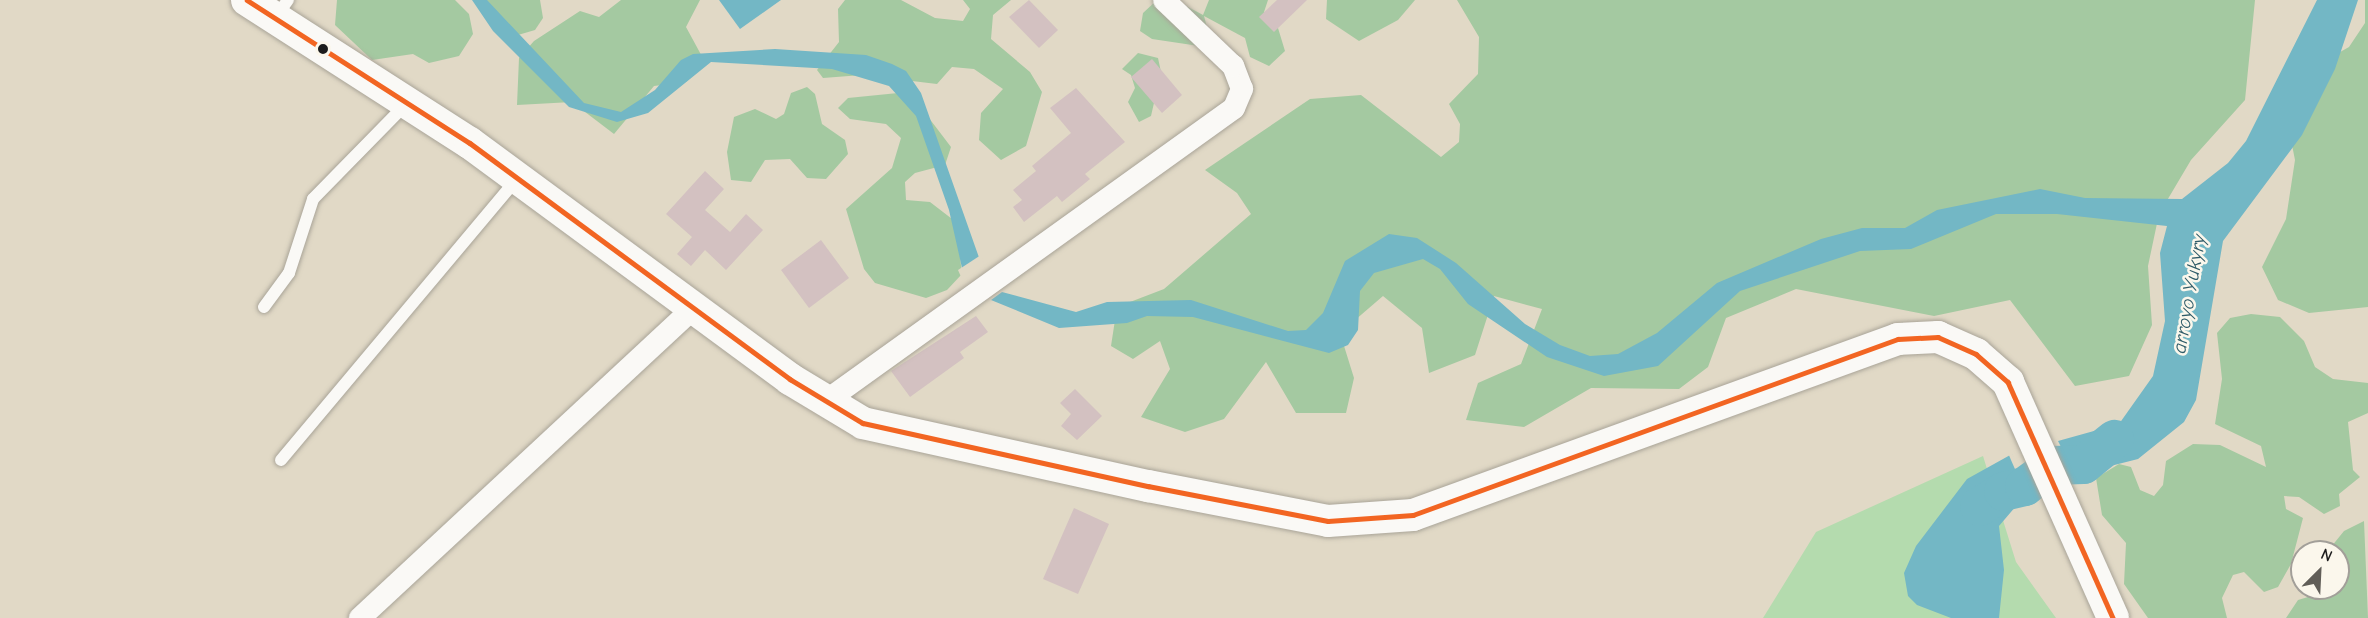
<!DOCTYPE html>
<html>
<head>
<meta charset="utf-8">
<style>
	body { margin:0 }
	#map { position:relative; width:2368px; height:618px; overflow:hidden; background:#e1d9c6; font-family:"Comic Neue",sans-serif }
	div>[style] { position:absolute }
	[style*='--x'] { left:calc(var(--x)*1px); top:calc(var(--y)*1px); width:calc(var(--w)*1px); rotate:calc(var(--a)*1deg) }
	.green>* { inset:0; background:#b4dbae }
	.forest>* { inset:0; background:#a4c9a1 }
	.water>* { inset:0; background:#73b7c5 }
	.pier>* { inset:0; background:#e1d9c6 }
	.river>* { height:39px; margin:-19.5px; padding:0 19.5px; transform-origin:19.5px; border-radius:19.5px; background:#73b7c5 }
	.building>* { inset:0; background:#d3c1c1 }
	.roads { filter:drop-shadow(0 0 2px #a9a498) drop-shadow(0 0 2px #a9a498) }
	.lane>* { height:12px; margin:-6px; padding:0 6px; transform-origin:6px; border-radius:6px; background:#faf9f6 }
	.street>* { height:22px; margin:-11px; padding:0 11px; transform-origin:11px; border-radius:11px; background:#faf9f6 }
	.secondary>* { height:32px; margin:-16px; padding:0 16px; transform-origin:16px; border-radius:16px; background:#faf9f6 }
	.bus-1>* { height:4.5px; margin:-2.25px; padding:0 2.25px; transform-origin:2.25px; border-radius:2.25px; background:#f26522 }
	.dots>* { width:16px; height:16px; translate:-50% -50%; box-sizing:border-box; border:3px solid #fbf7ec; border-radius:50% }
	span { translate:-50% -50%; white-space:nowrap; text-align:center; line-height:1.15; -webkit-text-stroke:5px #fbf7ec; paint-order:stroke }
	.water-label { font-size:20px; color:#2e5b68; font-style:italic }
	.north { position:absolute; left:2290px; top:540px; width:60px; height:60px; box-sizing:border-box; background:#fbf7ec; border:2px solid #a29f99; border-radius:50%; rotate:24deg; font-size:16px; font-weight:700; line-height:24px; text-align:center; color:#1c1c1c }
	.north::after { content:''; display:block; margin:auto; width:21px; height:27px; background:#615e58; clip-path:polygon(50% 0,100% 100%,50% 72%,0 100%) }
</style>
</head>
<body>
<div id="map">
	<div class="green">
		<i style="clip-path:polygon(1983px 456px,2016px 562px,2056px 618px,1763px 618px,1816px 532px)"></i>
	</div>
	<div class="forest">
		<i style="clip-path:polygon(337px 0,455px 0,469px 14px,473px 34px,459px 56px,429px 63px,413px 54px,372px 60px,335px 25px)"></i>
		<i style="clip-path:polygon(478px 0,540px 0,543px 18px,535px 30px,518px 35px,497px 29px)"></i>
		<i style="clip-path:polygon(621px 0,700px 0,686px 27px,705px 62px,686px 82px,654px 86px,614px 134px,572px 102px,517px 105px,519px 58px,534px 41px,580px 11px,599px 17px)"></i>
		<i style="clip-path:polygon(845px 0,901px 0,935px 18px,963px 21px,970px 9px,963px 0,1011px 0,993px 15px,991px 39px,1030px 72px,1042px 92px,1026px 146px,1001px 160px,979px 140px,981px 113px,1003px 89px,974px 69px,952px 67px,937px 84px,862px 75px,823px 78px,817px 70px,839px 42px,838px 9px)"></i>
		<i style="clip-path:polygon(1157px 0,1175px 0,1203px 15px,1209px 0,1268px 0,1264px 12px,1278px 28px,1285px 51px,1269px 66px,1250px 57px,1245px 38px,1204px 16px,1208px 31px,1199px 46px,1152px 39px,1140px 31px,1143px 13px)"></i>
		<i style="clip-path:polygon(1327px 0,1415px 0,1398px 20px,1359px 41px,1326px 19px)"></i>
		<i style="clip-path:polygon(1457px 0,2255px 0,2245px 100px,2191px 160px,2159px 214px,2148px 266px,2152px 325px,2129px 376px,2075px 386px,2010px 300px,1934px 316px,1796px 289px,1726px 318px,1708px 367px,1679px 389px,1591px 388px,1524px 427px,1466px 420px,1478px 383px,1521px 364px,1542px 309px,1494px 296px,1475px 355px,1429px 373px,1422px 328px,1383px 296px,1340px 333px,1354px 378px,1346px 413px,1296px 413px,1266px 362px,1224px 419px,1185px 432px,1141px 417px,1170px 369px,1160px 341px,1133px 359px,1111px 346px,1117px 307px,1164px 289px,1251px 214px,1237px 193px,1205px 170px,1310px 99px,1361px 95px,1441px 157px,1459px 142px,1460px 124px,1449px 104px,1478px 74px,1479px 37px)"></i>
		<i style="clip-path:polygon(2365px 0,2368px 0,2368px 307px,2309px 313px,2278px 300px,2262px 267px,2286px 219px,2295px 160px,2290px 135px,2326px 60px,2349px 47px,2365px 23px)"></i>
		<i style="clip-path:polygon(1138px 53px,1158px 58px,1161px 72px,1151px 116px,1139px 122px,1128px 102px,1135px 88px,1131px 75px,1122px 69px)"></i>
		<i style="clip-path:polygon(807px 87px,815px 94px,822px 124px,845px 140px,848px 154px,826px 179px,807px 178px,790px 159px,765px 160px,751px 182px,731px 180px,727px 152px,734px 117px,755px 109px,776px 119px,784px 114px,791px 93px)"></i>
		<i style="clip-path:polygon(898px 93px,916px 101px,951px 147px,945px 165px,915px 173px,905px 182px,906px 200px,930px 202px,956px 222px,962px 274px,947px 290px,926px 298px,875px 283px,864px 269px,846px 209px,892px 168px,901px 138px,886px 124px,850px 119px,838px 108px,848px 98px)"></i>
		<i style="clip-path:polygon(2251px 314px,2280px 317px,2304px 341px,2315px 367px,2333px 379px,2368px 383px,2368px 413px,2348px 422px,2353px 470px,2360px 477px,2339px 494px,2340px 506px,2324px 514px,2299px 497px,2284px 496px,2286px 509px,2303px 518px,2291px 564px,2278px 587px,2264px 592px,2244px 572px,2233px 575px,2222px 598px,2227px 618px,2148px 618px,2124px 584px,2126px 543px,2102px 515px,2096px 478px,2119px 464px,2131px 467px,2140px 490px,2154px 496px,2163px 485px,2166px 461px,2193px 444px,2220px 445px,2266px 467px,2261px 446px,2215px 424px,2222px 379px,2217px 333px,2230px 318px)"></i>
		<i style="clip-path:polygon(2364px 521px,2368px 618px,2286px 618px,2298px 600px,2338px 588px,2338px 552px,2327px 552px,2344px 531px)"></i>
	</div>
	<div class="water">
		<i style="clip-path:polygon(472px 0,487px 0,584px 103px,621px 112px,655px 90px,681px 60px,693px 54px,775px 49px,866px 55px,892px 64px,906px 71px,921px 93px,982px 266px,964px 277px,949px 210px,916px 116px,889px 86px,832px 69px,711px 62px,648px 113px,617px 122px,569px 107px,493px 31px)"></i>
		<i style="clip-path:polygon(719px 0,781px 0,740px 29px)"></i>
		<i style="clip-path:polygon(2317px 0,2358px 0,2335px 69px,2302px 135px,2223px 241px,2196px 400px,2184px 422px,2138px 459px,2075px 475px,2058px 441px,2119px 424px,2153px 376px,2165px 321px,2160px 253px,2167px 226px,2057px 214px,1996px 214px,1911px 249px,1860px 251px,1740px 291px,1658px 366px,1604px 376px,1547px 357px,1468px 304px,1440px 269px,1423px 259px,1374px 273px,1360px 291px,1358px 330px,1348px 345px,1329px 353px,1193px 317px,1147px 316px,1127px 323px,1059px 328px,991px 300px,1002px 292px,1076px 312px,1107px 302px,1191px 300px,1288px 331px,1306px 330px,1323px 313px,1345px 261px,1389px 234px,1417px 238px,1456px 263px,1525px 324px,1560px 345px,1590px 356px,1618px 354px,1657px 333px,1717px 283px,1821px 239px,1862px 228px,1905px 228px,1937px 210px,2040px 189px,2085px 198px,2182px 199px,2228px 163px,2246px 141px)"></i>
		<i style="clip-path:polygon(2012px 454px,2028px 492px,1999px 526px,2004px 570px,1999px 618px,1951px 618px,1917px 605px,1908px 596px,1904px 573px,1916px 546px,1967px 479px)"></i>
	</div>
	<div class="pier">
		<i style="clip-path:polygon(981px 255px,985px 268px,962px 279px,958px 270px)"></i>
		<i style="clip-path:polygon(2011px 451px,2031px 491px,2027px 497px,2008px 453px)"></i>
	</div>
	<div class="river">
		<i style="--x:1979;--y:506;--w:28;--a:-32"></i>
		<i style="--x:2003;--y:491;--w:22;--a:-13"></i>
		<i style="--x:2024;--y:486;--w:36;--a:-36"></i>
		<i style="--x:2053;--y:465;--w:30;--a:-2"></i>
		<i style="--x:2083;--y:464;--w:40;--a:-39"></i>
	</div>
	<div class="building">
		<i style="clip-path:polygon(1029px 0,1058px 30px,1039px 48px,1009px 17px)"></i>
		<i style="clip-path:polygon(1277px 0,1307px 0,1274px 32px,1259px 17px)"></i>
		<i style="clip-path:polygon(1152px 59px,1182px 95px,1162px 113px,1131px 77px)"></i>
		<i style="clip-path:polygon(1076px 88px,1125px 142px,1085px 174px,1090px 179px,1062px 202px,1057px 196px,1024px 222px,1013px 207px,1022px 200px,1013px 190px,1036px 171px,1032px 166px,1071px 133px,1050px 108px)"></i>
		<i style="clip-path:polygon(705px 171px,724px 189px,705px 210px,730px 232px,746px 214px,763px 230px,726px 270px,705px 250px,691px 266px,677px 254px,692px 237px,666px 214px)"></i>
		<i style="clip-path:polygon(821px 240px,849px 278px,809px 308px,781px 270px)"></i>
		<i style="clip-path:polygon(976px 316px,988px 332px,960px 352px,964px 358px,910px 397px,891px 371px)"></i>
		<i style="clip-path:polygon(1075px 389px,1102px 416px,1077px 440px,1061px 426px,1071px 414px,1060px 403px)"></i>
		<i style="clip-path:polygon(1074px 508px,1109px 524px,1078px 594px,1043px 579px)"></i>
	</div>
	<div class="roads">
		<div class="lane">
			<i style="--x:276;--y:17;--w:21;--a:-55"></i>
			<i style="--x:264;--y:307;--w:42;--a:-53.7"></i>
			<i style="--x:289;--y:273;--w:78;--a:-72"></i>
			<i style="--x:313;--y:199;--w:133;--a:-45.6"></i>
			<i style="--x:281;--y:460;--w:368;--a:-50"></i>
		</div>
		<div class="street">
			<i style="--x:826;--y:401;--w:502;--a:-35.68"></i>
			<i style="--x:1234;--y:108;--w:21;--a:-67"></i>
			<i style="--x:1242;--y:89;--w:25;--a:-111"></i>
			<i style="--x:1233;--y:66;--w:95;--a:-136.3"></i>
			<i style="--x:360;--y:618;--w:456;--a:-42.9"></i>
		</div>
		<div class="secondary">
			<i style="--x:247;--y:0;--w:265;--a:32.7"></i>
			<i style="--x:470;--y:143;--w:398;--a:36.4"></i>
			<i style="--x:790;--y:379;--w:85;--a:31.1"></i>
			<i style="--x:863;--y:423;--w:292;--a:12.5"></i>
			<i style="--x:1148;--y:486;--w:183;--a:11"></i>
			<i style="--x:1328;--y:521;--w:85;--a:-4"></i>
			<i style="--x:1413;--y:515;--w:516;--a:-19.95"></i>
			<i style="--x:1898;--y:339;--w:40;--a:-2.9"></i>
			<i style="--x:1938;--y:337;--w:42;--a:24.1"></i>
			<i style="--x:1976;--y:354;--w:43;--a:41.2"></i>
			<i style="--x:2008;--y:382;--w:258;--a:66"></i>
		</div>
	</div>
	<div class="bus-1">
		<i style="--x:247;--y:0;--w:265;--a:32.7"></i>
		<i style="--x:470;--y:143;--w:398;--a:36.4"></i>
		<i style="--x:790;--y:379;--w:85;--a:31.1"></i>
		<i style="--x:863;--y:423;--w:292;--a:12.5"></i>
		<i style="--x:1148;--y:486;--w:183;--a:11"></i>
		<i style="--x:1328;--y:521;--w:85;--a:-4"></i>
		<i style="--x:1413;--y:515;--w:516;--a:-19.95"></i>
		<i style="--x:1898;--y:339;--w:40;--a:-2.9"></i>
		<i style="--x:1938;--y:337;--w:42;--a:24.1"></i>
		<i style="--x:1976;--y:354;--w:43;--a:41.2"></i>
		<i style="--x:2008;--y:382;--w:258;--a:66"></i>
	</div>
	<div class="dots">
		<i style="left:323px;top:49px;background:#1c1c1c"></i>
	</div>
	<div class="water-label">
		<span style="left:2189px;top:294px;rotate:-80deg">arroyo Yukyry</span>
	</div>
	<div class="north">N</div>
</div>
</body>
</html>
